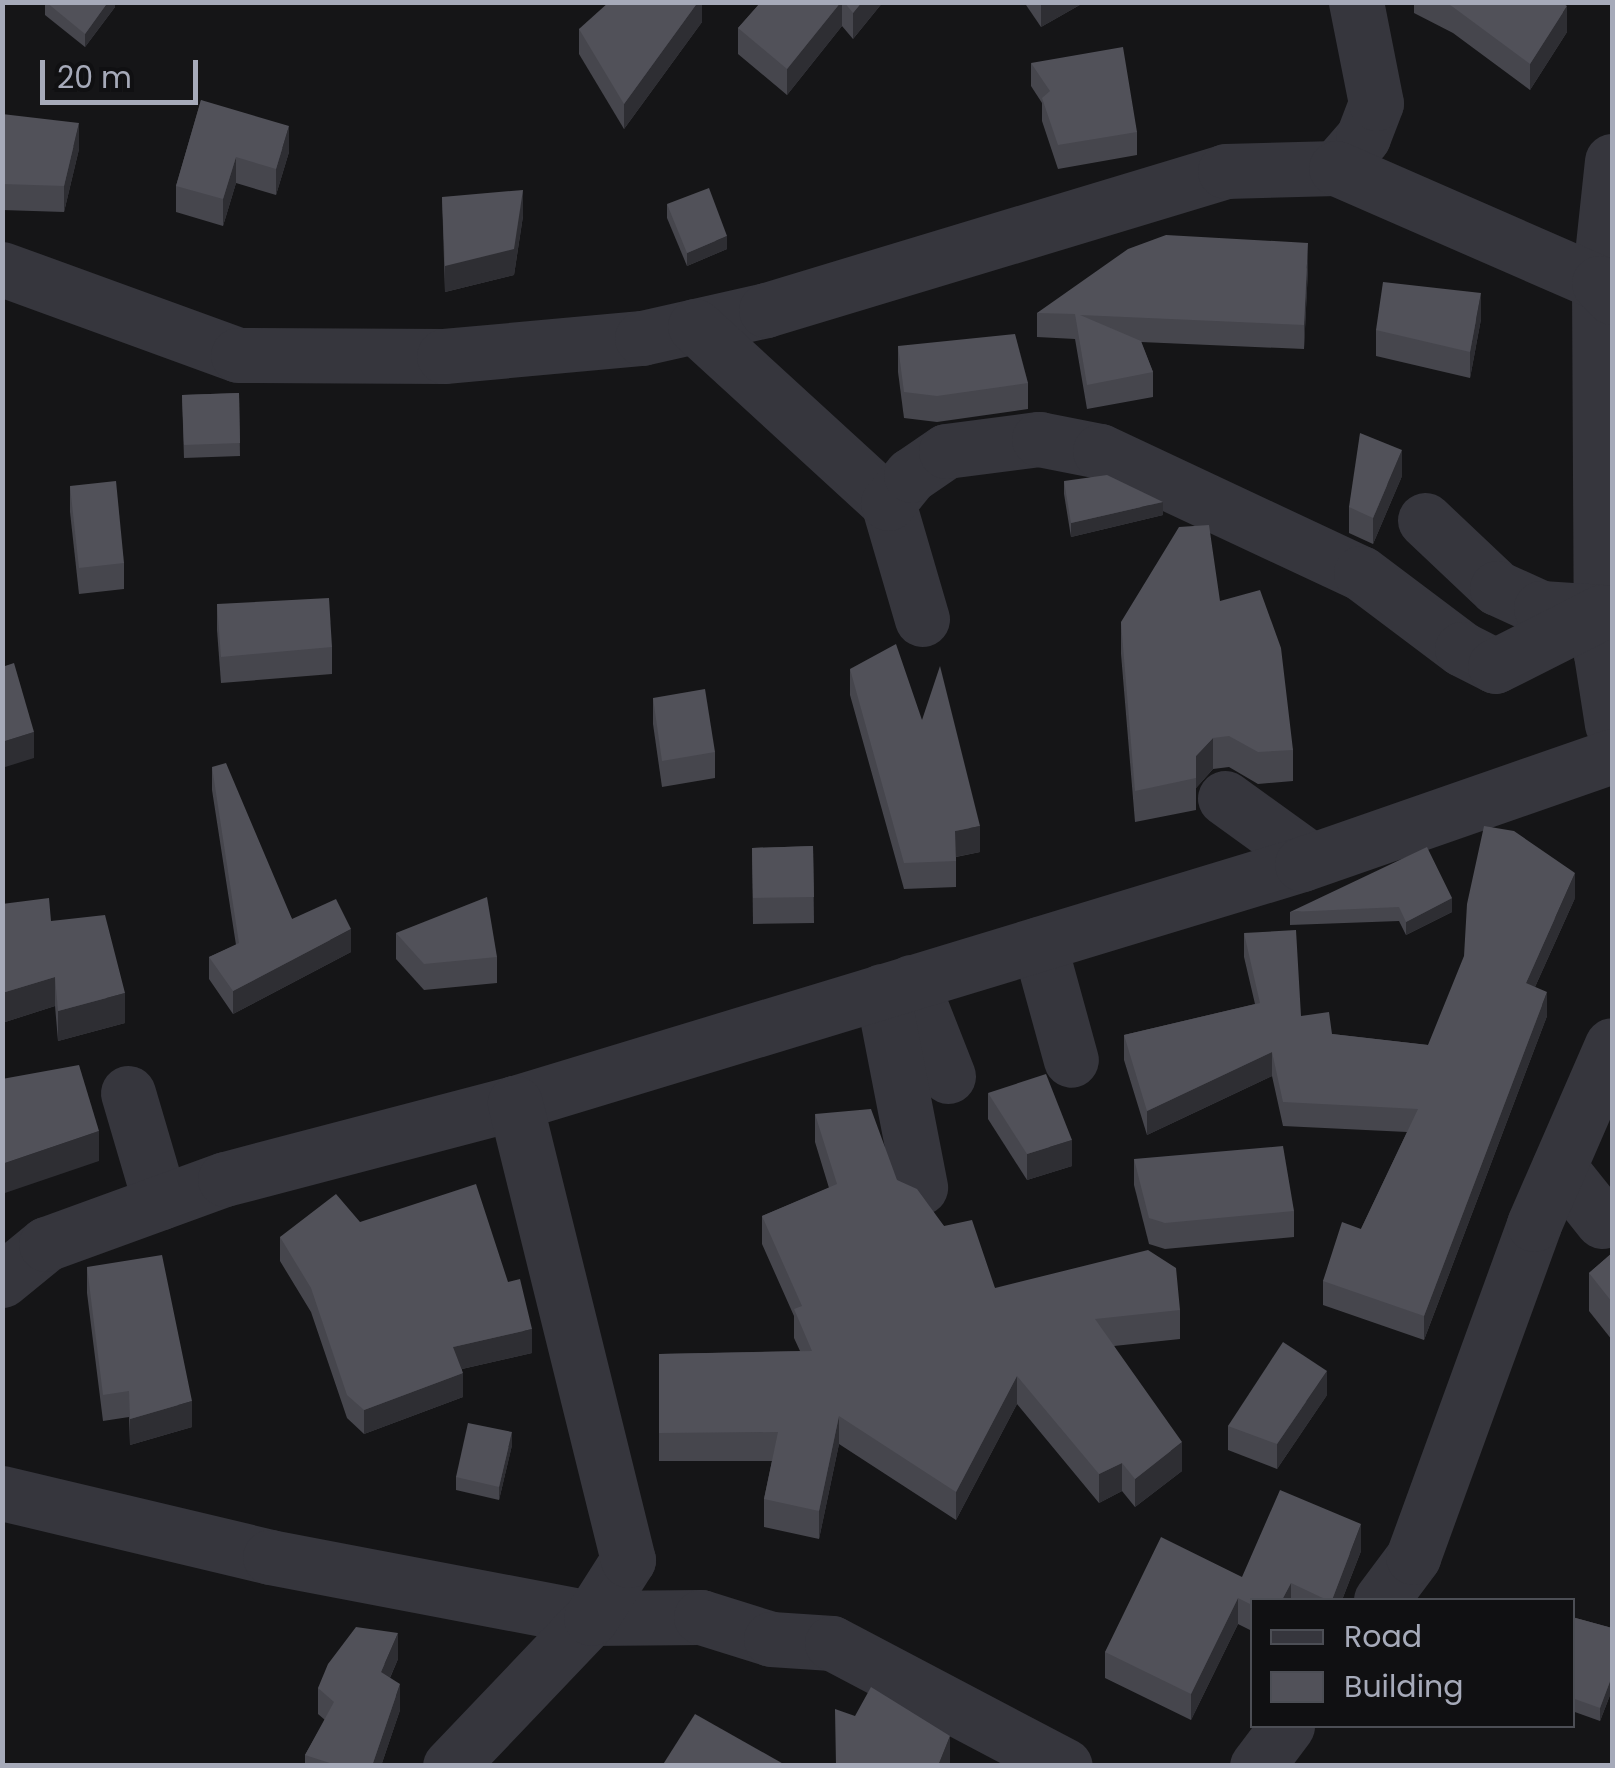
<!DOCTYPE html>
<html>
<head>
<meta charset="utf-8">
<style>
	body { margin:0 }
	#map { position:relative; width:1615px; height:1768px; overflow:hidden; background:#151517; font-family:Poppins,sans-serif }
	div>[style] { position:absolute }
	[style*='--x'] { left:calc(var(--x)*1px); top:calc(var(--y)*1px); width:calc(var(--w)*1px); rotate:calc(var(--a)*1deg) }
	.minor>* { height:55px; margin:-27.5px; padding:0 27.5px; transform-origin:27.5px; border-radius:27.5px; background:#36363d }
	.wall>* { inset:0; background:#46464d }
	.shaded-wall>* { inset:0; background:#2e2e33 }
	.building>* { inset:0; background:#515159 }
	span { translate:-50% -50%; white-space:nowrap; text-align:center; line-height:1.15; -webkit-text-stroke:8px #101012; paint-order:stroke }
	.frame { position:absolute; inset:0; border:5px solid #a6aab9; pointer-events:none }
	.legend { position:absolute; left:1250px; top:1598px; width:325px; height:130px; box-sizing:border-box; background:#101012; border:2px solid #4c4e55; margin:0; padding:12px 18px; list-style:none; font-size:30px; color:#a6aab9 }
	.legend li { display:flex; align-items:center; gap:20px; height:50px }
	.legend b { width:50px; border:2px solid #4c4e55 }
	.scale { position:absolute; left:40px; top:60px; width:158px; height:45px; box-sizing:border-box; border:5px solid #a6aab9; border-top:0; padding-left:12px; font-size:30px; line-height:35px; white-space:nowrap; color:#a6aab9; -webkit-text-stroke:8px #101012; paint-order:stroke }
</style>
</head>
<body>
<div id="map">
	<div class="minor">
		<i style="--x:1612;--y:161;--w:123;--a:96.1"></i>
		<i style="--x:1599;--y:283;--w:371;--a:89.7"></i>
		<i style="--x:1601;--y:654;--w:71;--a:81.1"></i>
		<i style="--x:1336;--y:168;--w:41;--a:-48.9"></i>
		<i style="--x:1363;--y:137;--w:36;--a:-69"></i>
		<i style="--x:1376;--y:103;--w:103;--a:-101.2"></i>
		<i style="--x:2;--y:269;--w:251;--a:20"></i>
		<i style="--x:238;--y:355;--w:206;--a:0.3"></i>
		<i style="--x:444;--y:356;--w:199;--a:-5.2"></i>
		<i style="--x:642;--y:338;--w:127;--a:-12.7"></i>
		<i style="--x:766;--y:310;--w:480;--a:-16.8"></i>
		<i style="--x:1225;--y:171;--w:111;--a:-1.5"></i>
		<i style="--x:1336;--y:168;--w:287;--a:23.6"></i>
		<i style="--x:1599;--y:283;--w:19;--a:47"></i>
		<i style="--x:695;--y:326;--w:262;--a:42.5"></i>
		<i style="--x:1425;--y:520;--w:99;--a:43.4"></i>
		<i style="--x:1497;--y:588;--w:48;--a:24.4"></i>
		<i style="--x:1541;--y:608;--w:61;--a:3.8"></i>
		<i style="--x:922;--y:619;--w:121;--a:-106.3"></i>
		<i style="--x:888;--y:503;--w:36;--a:-51"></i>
		<i style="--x:911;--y:475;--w:42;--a:-34.4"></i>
		<i style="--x:946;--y:451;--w:94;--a:-7.4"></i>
		<i style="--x:1039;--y:439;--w:62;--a:11.1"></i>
		<i style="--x:1100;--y:451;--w:288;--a:25.1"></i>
		<i style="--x:1361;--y:573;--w:126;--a:37"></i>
		<i style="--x:1462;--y:649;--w:37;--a:27"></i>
		<i style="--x:1495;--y:666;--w:120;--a:-26.8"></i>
		<i style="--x:1225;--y:798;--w:106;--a:35.8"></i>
		<i style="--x:1039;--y:944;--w:120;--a:74.6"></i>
		<i style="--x:911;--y:982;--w:101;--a:68.5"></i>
		<i style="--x:882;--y:991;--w:200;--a:79"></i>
		<i style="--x:128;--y:1093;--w:114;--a:73.6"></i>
		<i style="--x:1559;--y:1167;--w:69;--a:51.5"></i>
		<i style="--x:2;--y:1280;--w:57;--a:-39.3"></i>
		<i style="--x:46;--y:1244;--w:190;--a:-20"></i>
		<i style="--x:225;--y:1179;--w:300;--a:-14.7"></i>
		<i style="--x:515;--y:1103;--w:822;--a:-16.89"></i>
		<i style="--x:1302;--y:864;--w:328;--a:-19.2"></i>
		<i style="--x:2;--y:1493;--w:276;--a:13.4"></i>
		<i style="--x:270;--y:1557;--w:327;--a:10.8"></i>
		<i style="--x:591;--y:1618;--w:110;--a:-0.5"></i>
		<i style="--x:701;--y:1617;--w:73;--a:17.4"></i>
		<i style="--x:771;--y:1639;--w:61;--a:3.8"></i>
		<i style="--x:832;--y:1643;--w:263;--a:27.8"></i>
		<i style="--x:1381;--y:1600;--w:54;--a:-53.3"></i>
		<i style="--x:1413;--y:1557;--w:354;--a:-70"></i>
		<i style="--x:1534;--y:1224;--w:195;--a:-66.5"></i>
		<i style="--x:450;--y:1766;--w:204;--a:-46.4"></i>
		<i style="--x:591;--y:1618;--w:69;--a:-57.5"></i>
		<i style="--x:628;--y:1560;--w:471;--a:-103.9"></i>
		<i style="--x:1257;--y:1766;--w:50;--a:-53.1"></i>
	</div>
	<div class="wall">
		<i style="clip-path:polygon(45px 2px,115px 2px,115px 7px,85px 47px,45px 15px)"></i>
		<i style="clip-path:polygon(702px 2px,702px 22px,624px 129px,579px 54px,579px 29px)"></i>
		<i style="clip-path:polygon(761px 2px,883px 2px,853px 39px,842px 26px,787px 95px,738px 54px,738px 28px)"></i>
		<i style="clip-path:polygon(1024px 2px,1085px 2px,1041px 27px)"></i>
		<i style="clip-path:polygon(1414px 2px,1561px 2px,1567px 32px,1530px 90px,1453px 33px,1414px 13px)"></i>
		<i style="clip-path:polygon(1031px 63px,1137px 132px,1137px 155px,1058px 169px,1042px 121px,1042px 103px,1031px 86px)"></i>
		<i style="clip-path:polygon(201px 100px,289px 152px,276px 195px,236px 183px,223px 226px,176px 212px,176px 186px)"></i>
		<i style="clip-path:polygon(2px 114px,79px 149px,64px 212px,2px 210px)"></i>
		<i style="clip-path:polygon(442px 197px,523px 216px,514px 275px,445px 292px)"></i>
		<i style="clip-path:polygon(667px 204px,727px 249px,687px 266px,667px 218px)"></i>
		<i style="clip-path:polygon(1308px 268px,1304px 349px,1141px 342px,1153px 372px,1153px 397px,1087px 409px,1075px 339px,1037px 337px,1037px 313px)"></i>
		<i style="clip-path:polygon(1481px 319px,1470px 378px,1376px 356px,1376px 330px)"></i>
		<i style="clip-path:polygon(898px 346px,1028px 383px,1028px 409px,937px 422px,904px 418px,898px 372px)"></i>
		<i style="clip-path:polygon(239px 393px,240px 456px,184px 458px,182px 395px)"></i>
		<i style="clip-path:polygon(1402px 476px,1373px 544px,1349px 533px,1349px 507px)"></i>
		<i style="clip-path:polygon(1064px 481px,1163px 515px,1071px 537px,1064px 494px)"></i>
		<i style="clip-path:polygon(70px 486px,124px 563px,124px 589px,79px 594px,70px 512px)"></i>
		<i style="clip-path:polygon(1220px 601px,1293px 750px,1293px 781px,1258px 784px,1229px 767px,1213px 769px,1196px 788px,1196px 810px,1135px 822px,1121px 654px,1121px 622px)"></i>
		<i style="clip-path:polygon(217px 604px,332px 647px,332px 674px,221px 683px,217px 630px)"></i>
		<i style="clip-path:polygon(850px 669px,922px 720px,980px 852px,956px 857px,956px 887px,904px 889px,850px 695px)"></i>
		<i style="clip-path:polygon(653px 698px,715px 752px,715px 778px,662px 787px,653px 724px)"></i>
		<i style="clip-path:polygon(212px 767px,292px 919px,351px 952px,233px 1014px,209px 979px,209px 957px,236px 945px,212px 790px)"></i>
		<i style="clip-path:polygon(813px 846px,814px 923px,753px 924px,752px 848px)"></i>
		<i style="clip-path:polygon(1452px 898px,1452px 912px,1406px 935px,1399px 921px,1290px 925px,1290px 912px)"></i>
		<i style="clip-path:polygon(1575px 898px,1535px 987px,1547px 1016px,1424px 1340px,1323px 1305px,1323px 1281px,1361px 1229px,1407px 1132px,1283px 1126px,1272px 1076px,1147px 1135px,1124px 1060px,1124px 1035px,1255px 1004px,1244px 957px,1244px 933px,1301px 1016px,1332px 1034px,1428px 1045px)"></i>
		<i style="clip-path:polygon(2px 904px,51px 921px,125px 1023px,58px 1041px,55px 1006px,2px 1023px)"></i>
		<i style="clip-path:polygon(396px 933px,497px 957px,497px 983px,424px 990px,396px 959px)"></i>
		<i style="clip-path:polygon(988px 1093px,1072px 1166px,1027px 1180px,988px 1119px)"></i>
		<i style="clip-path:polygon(815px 1114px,897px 1180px,944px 1226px,995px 1288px,1180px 1310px,1180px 1339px,1114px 1346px,1182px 1471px,1135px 1507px,1122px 1491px,1099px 1503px,1017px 1404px,956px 1520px,839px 1444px,819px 1539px,764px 1527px,764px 1499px,772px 1461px,659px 1461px,659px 1354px,800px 1351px,794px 1338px,794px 1316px,762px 1244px,762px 1216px,829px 1188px,815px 1142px)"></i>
		<i style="clip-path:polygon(1134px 1159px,1294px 1211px,1294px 1237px,1165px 1249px,1149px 1244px,1134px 1185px)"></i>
		<i style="clip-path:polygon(360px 1222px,508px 1282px,532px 1353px,462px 1369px,463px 1397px,364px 1434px,347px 1418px,311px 1312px,280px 1261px,280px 1237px)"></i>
		<i style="clip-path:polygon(1612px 1253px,1612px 1340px,1589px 1311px,1589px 1273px)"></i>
		<i style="clip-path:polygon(87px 1267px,192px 1427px,130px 1445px,129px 1417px,103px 1421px,87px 1293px)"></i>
		<i style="clip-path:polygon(1327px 1395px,1277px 1469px,1228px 1450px,1228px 1426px)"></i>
		<i style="clip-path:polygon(512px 1445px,499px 1500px,456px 1490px,456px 1477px)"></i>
		<i style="clip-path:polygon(1361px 1551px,1342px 1600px,1252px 1600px,1252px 1631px,1238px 1624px,1191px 1720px,1105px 1678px,1105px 1652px,1242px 1577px)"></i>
		<i style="clip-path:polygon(1572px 1617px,1612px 1628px,1612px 1690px,1600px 1721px,1572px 1711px)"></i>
		<i style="clip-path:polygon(398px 1659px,390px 1678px,400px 1710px,381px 1766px,305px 1766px,305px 1755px,325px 1720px,318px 1714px,318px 1688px)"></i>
	</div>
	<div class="shaded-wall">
		<i style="clip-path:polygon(108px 2px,115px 2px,115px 7px,85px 47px,85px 34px)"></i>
		<i style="clip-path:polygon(698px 2px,702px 2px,702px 22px,624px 129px,624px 104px)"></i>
		<i style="clip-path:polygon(841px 2px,842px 2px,842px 26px,787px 95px,787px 69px)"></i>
		<i style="clip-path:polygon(862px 2px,883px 2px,853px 39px,853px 13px)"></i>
		<i style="clip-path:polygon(1045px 2px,1085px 2px,1041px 27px,1041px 5px)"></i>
		<i style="clip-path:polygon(1567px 6px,1567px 32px,1530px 90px,1530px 64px)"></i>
		<i style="clip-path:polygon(79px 123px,79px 149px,64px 212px,64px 186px)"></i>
		<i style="clip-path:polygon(289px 126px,289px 152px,276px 195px,276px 169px)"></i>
		<i style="clip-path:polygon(236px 157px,236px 183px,223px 226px,223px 199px)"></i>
		<i style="clip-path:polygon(523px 190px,523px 216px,514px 275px,445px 292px,445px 266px)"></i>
		<i style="clip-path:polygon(727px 236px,727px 249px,687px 266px,687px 253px)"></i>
		<i style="clip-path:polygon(1308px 243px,1308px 268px,1304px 349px,1304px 325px)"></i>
		<i style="clip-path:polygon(1481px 293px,1481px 319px,1470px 378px,1470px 352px)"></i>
		<i style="clip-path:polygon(1402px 450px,1402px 476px,1373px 544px,1373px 518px)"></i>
		<i style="clip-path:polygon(1163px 502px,1163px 515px,1071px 537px,1071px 523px)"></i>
		<i style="clip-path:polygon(34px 732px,34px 758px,2px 768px,2px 742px)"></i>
		<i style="clip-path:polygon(1213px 738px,1213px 769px,1196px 788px,1196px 756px)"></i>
		<i style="clip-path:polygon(980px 826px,980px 852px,955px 857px,955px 831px)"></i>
		<i style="clip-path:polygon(1575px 873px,1575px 898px,1526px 1007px,1526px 983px)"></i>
		<i style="clip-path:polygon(1452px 898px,1452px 912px,1406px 935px,1406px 922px)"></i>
		<i style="clip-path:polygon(351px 929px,351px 952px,233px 1014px,233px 991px)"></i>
		<i style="clip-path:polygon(55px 977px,55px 1006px,2px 1023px,2px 993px)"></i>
		<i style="clip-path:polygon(1547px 992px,1547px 1016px,1424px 1340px,1424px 1316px)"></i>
		<i style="clip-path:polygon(125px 993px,125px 1023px,58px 1041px,58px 1011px)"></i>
		<i style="clip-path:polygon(1272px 1052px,1272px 1076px,1147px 1135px,1147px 1111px)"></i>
		<i style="clip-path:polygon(99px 1131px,99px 1161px,2px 1194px,2px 1164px)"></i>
		<i style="clip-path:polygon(1072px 1140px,1072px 1166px,1027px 1180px,1027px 1154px)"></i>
		<i style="clip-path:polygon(532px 1329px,532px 1353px,453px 1371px,453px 1347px)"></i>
		<i style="clip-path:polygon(1327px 1371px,1327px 1395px,1277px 1469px,1277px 1444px)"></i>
		<i style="clip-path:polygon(463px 1373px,463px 1397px,364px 1434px,364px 1410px)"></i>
		<i style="clip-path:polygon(1017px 1376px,1017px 1404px,956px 1520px,956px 1492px)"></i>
		<i style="clip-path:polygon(192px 1401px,192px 1427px,130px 1445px,130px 1419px)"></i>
		<i style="clip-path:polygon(839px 1416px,839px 1444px,819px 1539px,819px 1511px)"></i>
		<i style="clip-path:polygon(512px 1432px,512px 1445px,499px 1500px,499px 1487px)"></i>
		<i style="clip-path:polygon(1182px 1442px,1182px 1471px,1135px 1507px,1135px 1479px)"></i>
		<i style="clip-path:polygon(1122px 1463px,1122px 1491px,1099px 1503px,1099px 1474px)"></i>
		<i style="clip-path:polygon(1361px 1524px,1361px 1551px,1342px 1600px,1332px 1600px)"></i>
		<i style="clip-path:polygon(1291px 1583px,1291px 1600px,1282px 1600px)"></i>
		<i style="clip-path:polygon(1238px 1598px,1238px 1624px,1191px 1720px,1191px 1694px)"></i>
		<i style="clip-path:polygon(398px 1633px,398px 1659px,381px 1698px,381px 1672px)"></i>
		<i style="clip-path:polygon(1612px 1676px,1612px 1690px,1600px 1721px,1600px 1708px)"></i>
		<i style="clip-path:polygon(400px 1684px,400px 1710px,381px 1766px,372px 1766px)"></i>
		<i style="clip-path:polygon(950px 1736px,950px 1766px,938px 1766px)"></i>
	</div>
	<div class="building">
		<i style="clip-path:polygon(46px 2px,108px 2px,85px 34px)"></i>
		<i style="clip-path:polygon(609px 2px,698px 2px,624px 104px,579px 29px)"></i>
		<i style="clip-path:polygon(761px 2px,841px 2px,787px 69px,738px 28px)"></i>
		<i style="clip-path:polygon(844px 2px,862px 2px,853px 13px)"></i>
		<i style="clip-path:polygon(1445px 2px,1561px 2px,1567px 6px,1530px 64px,1453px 7px)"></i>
		<i style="clip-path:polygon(1123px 47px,1137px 132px,1058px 145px,1042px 98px,1050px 91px,1031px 63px)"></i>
		<i style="clip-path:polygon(201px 100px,289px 126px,276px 169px,236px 157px,223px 199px,176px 186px)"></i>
		<i style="clip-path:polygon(2px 114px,79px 123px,64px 186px,2px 184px)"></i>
		<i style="clip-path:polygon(709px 188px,727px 236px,687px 253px,667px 204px)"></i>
		<i style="clip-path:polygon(523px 190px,514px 249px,445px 266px,442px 197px)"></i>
		<i style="clip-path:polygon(1166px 235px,1308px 243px,1304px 325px,1080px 315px,1141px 341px,1153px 372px,1087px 385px,1075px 314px,1037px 313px,1128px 249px)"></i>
		<i style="clip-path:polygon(1383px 282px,1481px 293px,1470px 352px,1376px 330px)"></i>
		<i style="clip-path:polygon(1015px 334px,1028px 383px,937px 396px,904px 392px,898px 346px)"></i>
		<i style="clip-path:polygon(239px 393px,240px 443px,184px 445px,182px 395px)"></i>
		<i style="clip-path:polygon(1360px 433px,1402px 450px,1373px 518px,1349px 507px)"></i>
		<i style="clip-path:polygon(1107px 475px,1163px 502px,1071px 523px,1064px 481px)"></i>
		<i style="clip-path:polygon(116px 481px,124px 563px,79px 568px,70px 486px)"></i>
		<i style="clip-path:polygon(1209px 525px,1220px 601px,1260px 590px,1281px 648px,1293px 750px,1258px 752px,1229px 736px,1213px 738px,1196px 756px,1196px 778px,1135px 791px,1121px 622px,1179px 527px)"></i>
		<i style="clip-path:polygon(329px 598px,332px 647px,221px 657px,217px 604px)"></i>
		<i style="clip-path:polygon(896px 644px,922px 720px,940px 666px,980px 826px,955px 831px,956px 861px,904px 863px,850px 669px)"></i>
		<i style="clip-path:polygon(14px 663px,34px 732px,2px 742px,2px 667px)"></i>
		<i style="clip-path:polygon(705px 689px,715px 752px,662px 761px,653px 698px)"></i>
		<i style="clip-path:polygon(226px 763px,292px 919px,336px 899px,351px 929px,233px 991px,209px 957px,239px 943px,212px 767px)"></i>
		<i style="clip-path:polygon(1484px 826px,1514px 831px,1575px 873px,1526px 983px,1547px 992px,1424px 1316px,1323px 1281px,1342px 1222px,1361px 1229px,1418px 1109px,1283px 1102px,1272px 1052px,1147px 1111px,1124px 1035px,1260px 1003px,1244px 933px,1296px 930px,1301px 1016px,1329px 1012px,1332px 1034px,1428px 1045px,1464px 956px,1467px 904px)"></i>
		<i style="clip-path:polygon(813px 846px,814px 897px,753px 898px,752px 848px)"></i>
		<i style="clip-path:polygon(1427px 847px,1452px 898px,1406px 922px,1399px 907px,1290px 912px)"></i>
		<i style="clip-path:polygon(487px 897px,497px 957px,424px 964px,396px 933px)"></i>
		<i style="clip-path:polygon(49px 898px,51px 921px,105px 915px,125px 993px,58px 1011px,55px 977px,2px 993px,2px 904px)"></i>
		<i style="clip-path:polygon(79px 1065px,99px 1131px,2px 1164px,2px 1079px)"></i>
		<i style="clip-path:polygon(1046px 1074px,1072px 1140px,1027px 1154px,988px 1093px)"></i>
		<i style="clip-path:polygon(871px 1109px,897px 1180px,917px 1189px,944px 1226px,972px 1220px,995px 1288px,1148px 1250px,1176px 1268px,1180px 1310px,1095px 1319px,1182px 1442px,1135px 1479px,1122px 1463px,1099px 1474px,1017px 1376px,956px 1492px,839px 1416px,819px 1511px,764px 1499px,778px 1432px,659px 1433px,659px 1354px,812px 1351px,794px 1309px,802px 1306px,762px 1216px,837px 1184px,815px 1114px)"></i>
		<i style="clip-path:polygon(1283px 1146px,1294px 1211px,1165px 1223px,1149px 1218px,1134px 1159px)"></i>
		<i style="clip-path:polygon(476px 1184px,508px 1282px,520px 1279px,532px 1329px,453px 1347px,463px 1373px,364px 1410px,347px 1395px,311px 1288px,280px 1237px,336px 1194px,360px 1222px)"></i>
		<i style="clip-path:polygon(1612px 1253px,1612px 1302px,1589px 1273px)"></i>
		<i style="clip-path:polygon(162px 1255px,192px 1401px,130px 1419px,129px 1391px,103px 1395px,87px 1267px)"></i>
		<i style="clip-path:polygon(1283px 1342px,1327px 1371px,1277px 1444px,1228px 1426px)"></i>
		<i style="clip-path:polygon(468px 1423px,512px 1432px,499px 1487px,456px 1477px)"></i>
		<i style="clip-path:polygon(1280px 1490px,1361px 1524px,1332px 1600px,1327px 1600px,1291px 1583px,1282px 1600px,1252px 1600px,1252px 1605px,1238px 1598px,1191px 1694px,1105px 1652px,1161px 1537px,1242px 1577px)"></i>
		<i style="clip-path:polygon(1572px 1617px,1612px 1628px,1612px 1676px,1600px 1708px,1572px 1698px)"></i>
		<i style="clip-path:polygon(356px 1627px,398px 1633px,381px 1672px,400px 1684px,372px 1766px,339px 1766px,305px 1755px,334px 1702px,318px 1688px,328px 1664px)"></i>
		<i style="clip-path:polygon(871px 1687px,950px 1736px,938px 1766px,836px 1766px,835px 1709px,855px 1716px)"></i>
		<i style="clip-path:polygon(695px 1714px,787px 1766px,662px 1766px)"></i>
	</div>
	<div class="frame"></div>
	<ul class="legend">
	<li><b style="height:12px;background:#36363d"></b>Road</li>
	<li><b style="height:28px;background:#515159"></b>Building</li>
	</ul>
	<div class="scale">20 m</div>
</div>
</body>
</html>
